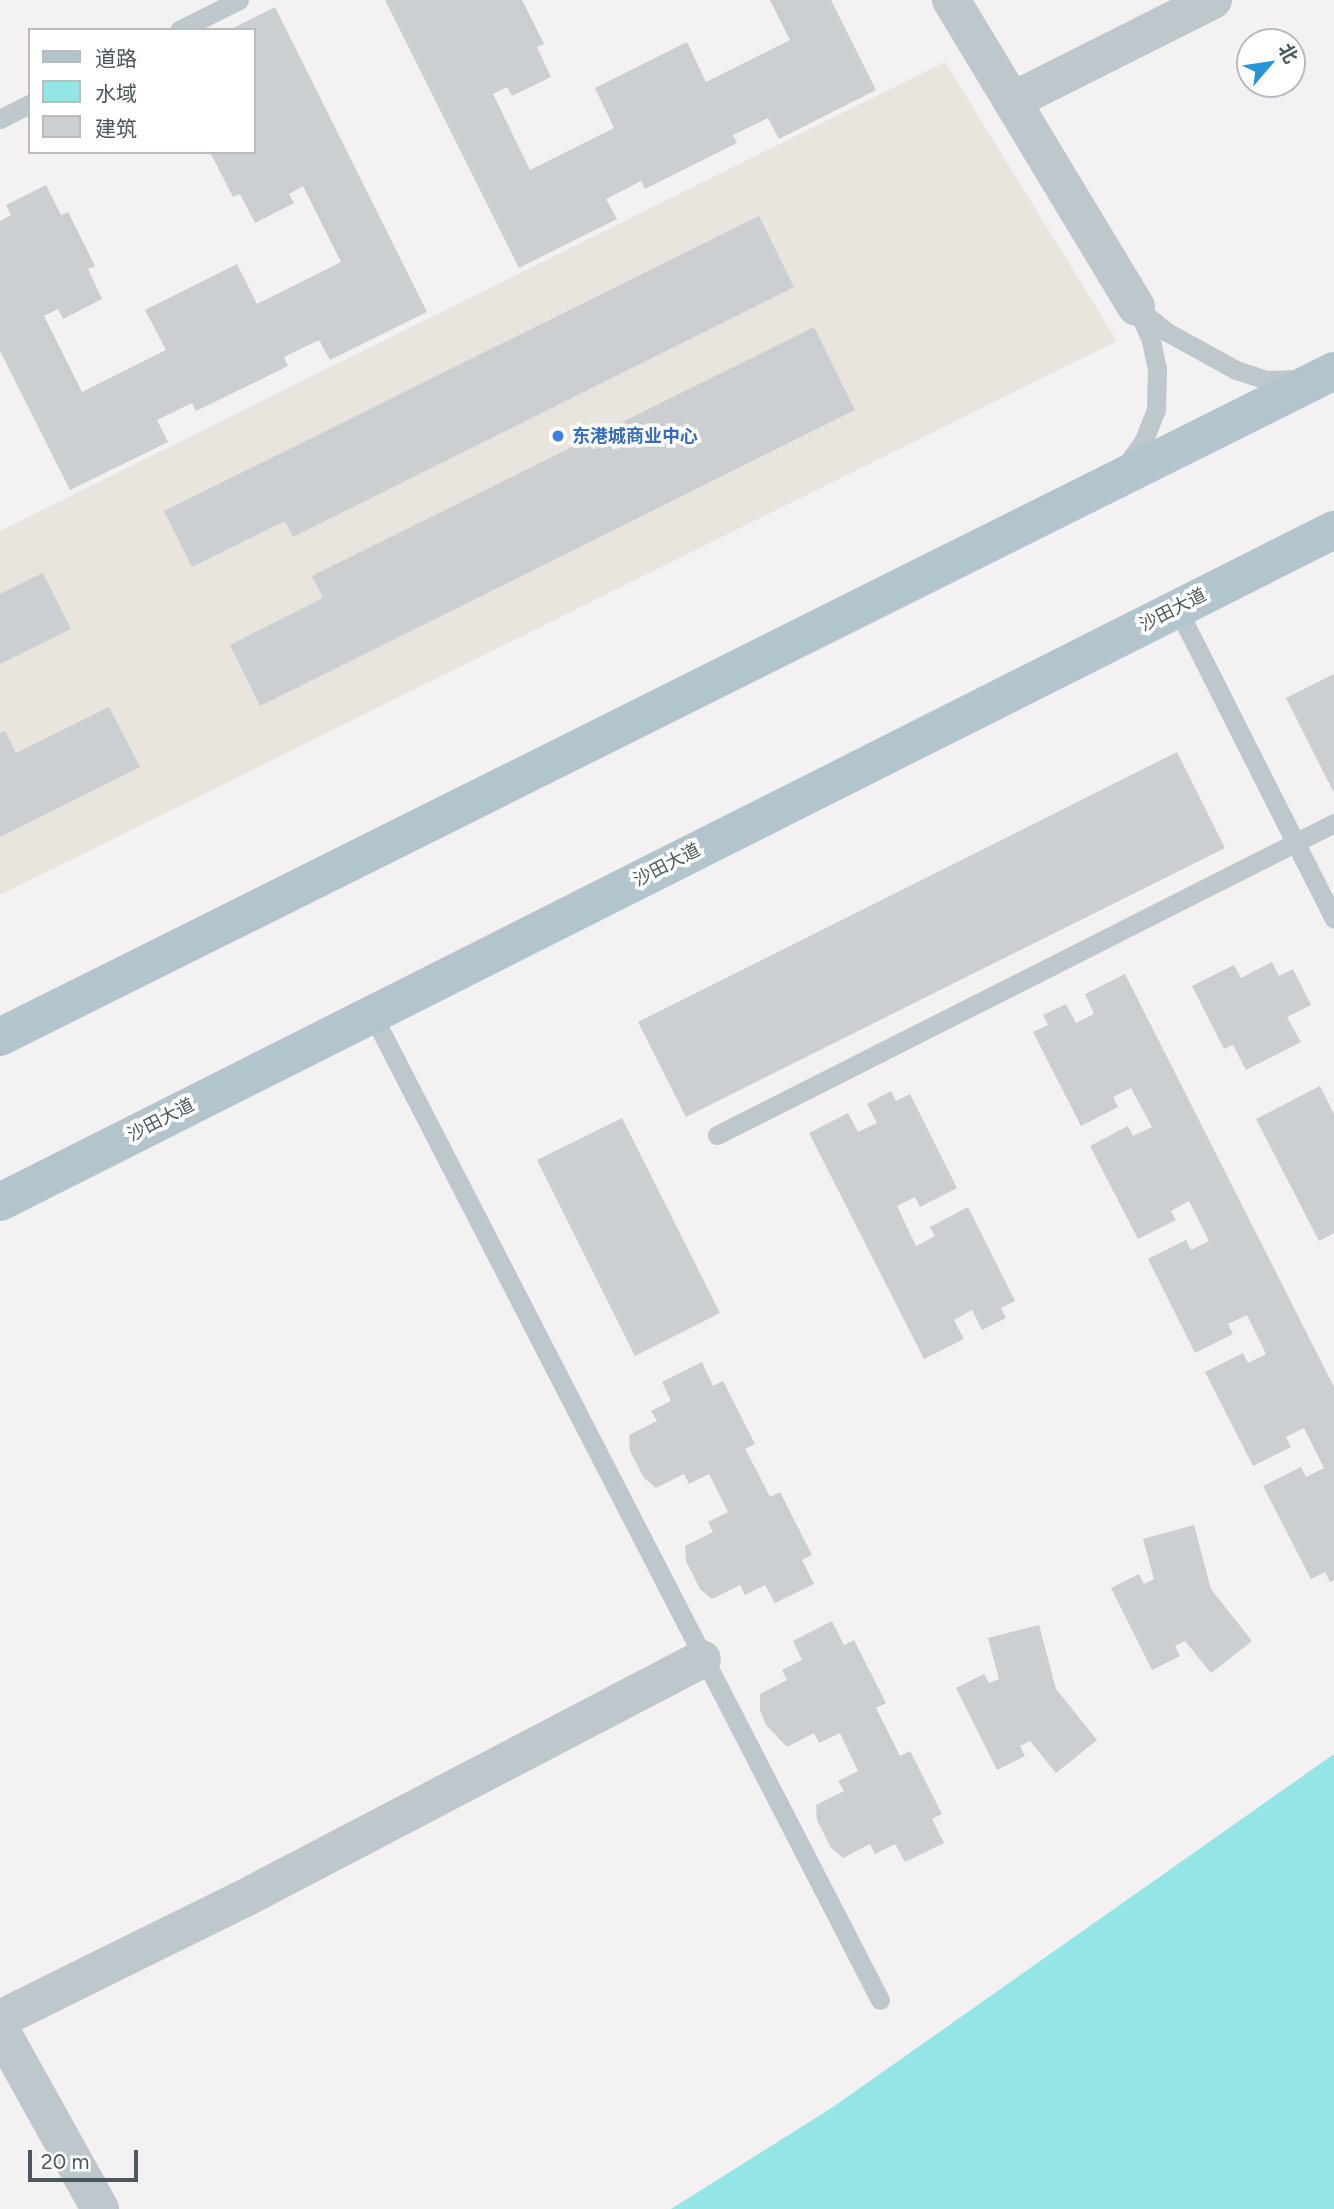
<!DOCTYPE html>
<html>
<head>
<meta charset="utf-8">
<style>
	body { margin:0 }
	#map { position:relative; width:1334px; height:2209px; overflow:hidden; background:#f3f1f1; font-family:Figtree,"Noto Sans SC",sans-serif }
	div>[style] { position:absolute }
	[style*='--x'] { left:calc(var(--x)*1px); top:calc(var(--y)*1px); width:calc(var(--w)*1px); rotate:calc(var(--a)*1deg) }
	.commercial>* { inset:0; background:#e9e4de }
	.water>* { inset:0; background:#93e5e6 }
	.building>* { inset:0; background:#cbcfd2 }
	.service>* { height:19px; margin:-9.5px; padding:0 9.5px; transform-origin:9.5px; border-radius:9.5px; background:#bdc7cc }
	.minor>* { height:38px; margin:-19px; padding:0 19px; transform-origin:19px; border-radius:19px; background:#bdc7cc }
	.primary>* { height:38px; margin:-19px; padding:0 19px; transform-origin:19px; border-radius:19px; background:#b2c5cd }
	.dots>* { width:19px; height:19px; translate:-50% -50%; box-sizing:border-box; border:4px solid #fff; border-radius:50% }
	span { translate:-50% -50%; white-space:nowrap; text-align:center; line-height:1.15; -webkit-text-stroke:7px #fff; paint-order:stroke }
	.shop-label { font-size:18px; color:#366cbe; font-weight:700 }
	.left { translate:0 -50%; text-align:left }
	.street-label { font-size:18px; color:#4a575d }
	.legend { position:absolute; left:28px; top:28px; width:228px; height:126px; box-sizing:border-box; background:#fff; border:2px solid #b7bcbe; margin:0; padding:9px 12px; list-style:none; font-size:21px; color:#4a575d }
	.legend li { display:flex; align-items:center; gap:14px; height:35px }
	.legend b { width:35px; border:2px solid #b7bcbe }
	.north { position:absolute; left:1236px; top:28px; width:70px; height:70px; box-sizing:border-box; background:#fff; border:2px solid #b7bcbe; border-radius:50%; rotate:61deg; font-size:19px; font-weight:700; line-height:28px; text-align:center; color:#4a575d }
	.north::after { content:''; display:block; margin:auto; width:24px; height:32px; background:#2695d7; clip-path:polygon(50% 0,100% 100%,50% 72%,0 100%) }
	.scale { position:absolute; left:28px; top:2150px; width:110px; height:32px; box-sizing:border-box; border:4px solid #4a575d; border-top:0; padding-left:9px; font-size:21px; line-height:24px; white-space:nowrap; color:#4a575d; -webkit-text-stroke:5px #fff; paint-order:stroke }
</style>
</head>
<body>
<div id="map">
	<div class="commercial">
		<i style="clip-path:polygon(945px 62px,1117px 341px,0 895px,0 531px)"></i>
	</div>
	<div class="water">
		<i style="clip-path:polygon(1334px 1754px,1334px 2209px,671px 2209px,833px 2107px)"></i>
	</div>
	<div class="building">
		<i style="clip-path:polygon(385px 0,522px 0,544px 44px,537px 47px,551px 77px,512px 96px,507px 87px,493px 94px,530px 170px,614px 128px,595px 88px,687px 42px,706px 82px,790px 40px,770px 0,831px 0,876px 90px,779px 139px,768px 118px,733px 135px,737px 143px,645px 189px,641px 181px,606px 199px,617px 219px,519px 268px)"></i>
		<i style="clip-path:polygon(275px 7px,427px 312px,330px 360px,319px 340px,284px 357px,288px 366px,196px 411px,192px 403px,157px 420px,168px 442px,70px 490px,0 351px,0 221px,11px 215px,6px 205px,46px 185px,61px 215px,68px 212px,95px 266px,88px 269px,102px 299px,63px 319px,58px 309px,44px 316px,82px 392px,166px 350px,145px 310px,237px 264px,257px 304px,341px 262px,303px 186px,289px 194px,294px 203px,255px 223px,240px 194px,233px 197px,210px 152px,254px 152px,254px 30px,229px 30px)"></i>
		<i style="clip-path:polygon(759px 216px,794px 287px,293px 537px,285px 521px,192px 567px,164px 511px)"></i>
		<i style="clip-path:polygon(814px 327px,855px 410px,260px 706px,230px 645px,323px 598px,312px 576px)"></i>
		<i style="clip-path:polygon(43px 573px,71px 629px,0 664px,0 594px)"></i>
		<i style="clip-path:polygon(1334px 674px,1334px 793px,1286px 698px)"></i>
		<i style="clip-path:polygon(109px 707px,140px 767px,0 837px,0 733px,5px 731px,16px 753px)"></i>
		<i style="clip-path:polygon(1177px 752px,1225px 848px,686px 1117px,638px 1022px)"></i>
		<i style="clip-path:polygon(1272px 962px,1279px 976px,1293px 969px,1311px 1005px,1287px 1017px,1301px 1042px,1246px 1070px,1233px 1045px,1224px 1049px,1192px 986px,1234px 965px,1241px 978px)"></i>
		<i style="clip-path:polygon(1125px 974px,1334px 1387px,1334px 1580px,1330px 1582px,1325px 1572px,1311px 1579px,1263px 1486px,1301px 1467px,1306px 1477px,1324px 1468px,1304px 1428px,1286px 1437px,1291px 1447px,1253px 1466px,1205px 1372px,1243px 1353px,1248px 1363px,1266px 1354px,1247px 1315px,1228px 1324px,1233px 1334px,1195px 1353px,1148px 1259px,1186px 1240px,1191px 1250px,1209px 1241px,1189px 1201px,1171px 1211px,1176px 1220px,1138px 1239px,1090px 1146px,1128px 1126px,1133px 1136px,1152px 1127px,1131px 1088px,1113px 1097px,1118px 1107px,1081px 1126px,1033px 1032px,1048px 1025px,1043px 1015px,1066px 1004px,1076px 1023px,1094px 1014px,1085px 994px)"></i>
		<i style="clip-path:polygon(1320px 1086px,1334px 1114px,1334px 1233px,1319px 1241px,1256px 1119px)"></i>
		<i style="clip-path:polygon(891px 1091px,896px 1101px,910px 1094px,957px 1188px,920px 1207px,915px 1197px,897px 1206px,916px 1246px,935px 1236px,930px 1227px,968px 1207px,1015px 1301px,1001px 1308px,1006px 1318px,982px 1330px,972px 1310px,954px 1320px,964px 1339px,924px 1359px,809px 1133px,848px 1113px,858px 1132px,877px 1123px,867px 1104px)"></i>
		<i style="clip-path:polygon(622px 1118px,720px 1313px,635px 1356px,537px 1160px)"></i>
		<i style="clip-path:polygon(702px 1362px,713px 1386px,723px 1381px,755px 1444px,745px 1449px,758px 1473px,770px 1497px,780px 1492px,812px 1555px,802px 1560px,814px 1584px,775px 1603px,765px 1585px,745px 1595px,740px 1585px,712px 1599px,700px 1589px,686px 1561px,685px 1546px,713px 1532px,708px 1522px,728px 1512px,709px 1474px,689px 1484px,684px 1474px,656px 1488px,644px 1478px,630px 1451px,629px 1435px,657px 1421px,651px 1411px,671px 1401px,662px 1382px)"></i>
		<i style="clip-path:polygon(1194px 1525px,1211px 1589px,1252px 1641px,1211px 1673px,1185px 1641px,1175px 1646px,1180px 1656px,1152px 1670px,1111px 1588px,1139px 1574px,1144px 1584px,1154px 1579px,1143px 1539px)"></i>
		<i style="clip-path:polygon(832px 1621px,844px 1645px,854px 1640px,886px 1703px,876px 1708px,900px 1756px,910px 1751px,942px 1814px,932px 1819px,944px 1843px,905px 1862px,895px 1844px,875px 1854px,870px 1844px,843px 1858px,831px 1848px,817px 1820px,816px 1805px,844px 1791px,838px 1781px,858px 1771px,840px 1733px,819px 1743px,814px 1733px,787px 1747px,766px 1725px,760px 1710px,760px 1694px,787px 1680px,782px 1670px,802px 1660px,793px 1641px)"></i>
		<i style="clip-path:polygon(1039px 1625px,1056px 1689px,1097px 1740px,1056px 1773px,1030px 1741px,1020px 1746px,1025px 1756px,997px 1770px,956px 1688px,984px 1674px,989px 1683px,999px 1679px,988px 1638px)"></i>
	</div>
	<div class="service">
		<i style="--x:179;--y:30;--w:67;--a:-26.6"></i>
		<i style="--x:0;--y:119;--w:34;--a:-27"></i>
		<i style="--x:1136;--y:307;--w:40;--a:39"></i>
		<i style="--x:1167;--y:332;--w:79;--a:28.8"></i>
		<i style="--x:1236;--y:370;--w:33;--a:18"></i>
		<i style="--x:1267;--y:380;--w:33;--a:-2"></i>
		<i style="--x:1124;--y:468;--w:32;--a:-54"></i>
		<i style="--x:1143;--y:442;--w:35;--a:-68"></i>
		<i style="--x:1156;--y:410;--w:41;--a:-88.6"></i>
		<i style="--x:1157;--y:369;--w:30;--a:-102"></i>
		<i style="--x:1151;--y:340;--w:32;--a:-114"></i>
		<i style="--x:1177;--y:608;--w:348;--a:63.2"></i>
		<i style="--x:372;--y:1014;--w:1109;--a:62.74"></i>
		<i style="--x:717;--y:1135;--w:691;--a:-26.82"></i>
	</div>
	<div class="minor">
		<i style="--x:951;--y:0;--w:358;--a:58.9"></i>
		<i style="--x:1012;--y:101;--w:225;--a:-26.7"></i>
		<i style="--x:0;--y:2019;--w:269;--a:-26.3"></i>
		<i style="--x:241;--y:1900;--w:520;--a:-27.6"></i>
		<i style="--x:0;--y:2029;--w:206;--a:60.9"></i>
	</div>
	<div class="primary">
		<i style="--x:0;--y:1037;--w:1491;--a:-26.53"></i>
		<i style="--x:0;--y:1202;--w:1494;--a:-26.74"></i>
	</div>
	<div class="dots">
		<i style="left:558px;top:436px;background:#3f7fe0"></i>
	</div>
	<div class="shop-label">
		<span class="left" style="left:572px;top:436px">东港城商业中心</span>
	</div>
	<div class="street-label">
		<span style="left:1173px;top:610px;rotate:-27deg">沙田大道</span>
		<span style="left:667px;top:865px;rotate:-27deg">沙田大道</span>
		<span style="left:161px;top:1120px;rotate:-27deg">沙田大道</span>
	</div>
	<ul class="legend">
	<li><b style="height:9px;background:#b2c5cd"></b>道路</li>
	<li><b style="height:19px;background:#93e5e6"></b>水域</li>
	<li><b style="height:19px;background:#cbcfd2"></b>建筑</li>
	</ul>
	<div class="north">北</div>
	<div class="scale">20 m</div>
</div>
</body>
</html>
